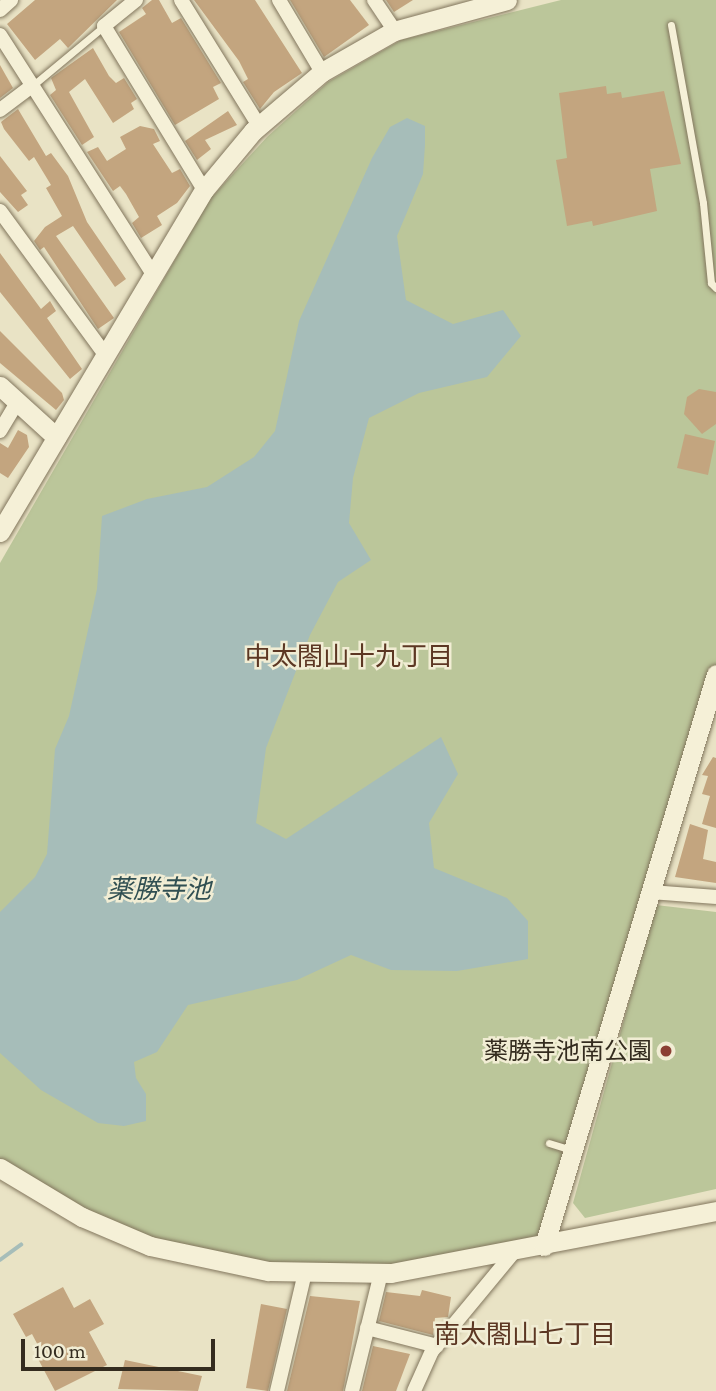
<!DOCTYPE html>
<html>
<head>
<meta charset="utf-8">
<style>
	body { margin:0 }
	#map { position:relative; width:716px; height:1391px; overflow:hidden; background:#e9e3c5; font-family:"Crimson Pro","Noto Sans JP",serif }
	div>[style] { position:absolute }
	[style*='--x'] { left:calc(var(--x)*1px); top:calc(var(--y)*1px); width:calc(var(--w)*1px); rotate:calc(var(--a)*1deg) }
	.green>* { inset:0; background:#bbc69a }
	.water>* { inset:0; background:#a6bdb9 }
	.stream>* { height:3.5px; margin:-1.75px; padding:0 1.75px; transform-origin:1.75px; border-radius:1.75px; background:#a6bdb9 }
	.building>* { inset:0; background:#c3a57f }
	.roads { filter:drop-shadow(0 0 2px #82765d) drop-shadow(0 0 2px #82765d) }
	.lane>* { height:7px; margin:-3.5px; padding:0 3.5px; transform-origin:3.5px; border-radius:3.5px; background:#f5f0d7 }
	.street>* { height:14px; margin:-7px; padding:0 7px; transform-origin:7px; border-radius:7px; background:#f5f0d7 }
	.secondary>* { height:19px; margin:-9.5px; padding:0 9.5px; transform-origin:9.5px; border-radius:9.5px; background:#f5f0d7 }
	.dots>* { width:19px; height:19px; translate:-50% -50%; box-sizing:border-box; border:4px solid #f1edd4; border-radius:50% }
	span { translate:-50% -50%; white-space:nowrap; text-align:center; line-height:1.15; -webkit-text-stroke:5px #f1edd4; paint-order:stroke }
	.poi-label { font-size:24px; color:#342c1f }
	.right { translate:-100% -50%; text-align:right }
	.neighbourhood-label { font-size:26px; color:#5c3723 }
	.water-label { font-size:26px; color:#304f52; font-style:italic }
	.scale { position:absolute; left:21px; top:1339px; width:194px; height:32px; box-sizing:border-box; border:4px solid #342c1f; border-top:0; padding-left:9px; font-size:21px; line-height:24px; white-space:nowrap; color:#342c1f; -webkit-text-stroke:5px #f1edd4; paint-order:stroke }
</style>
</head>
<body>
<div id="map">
	<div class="green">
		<i style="clip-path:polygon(561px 0,716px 0,716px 675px,545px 1245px,396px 1272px,213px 1259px,88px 1216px,0 1162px,0 563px,210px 199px,267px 137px,328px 82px,401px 40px)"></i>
		<i style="clip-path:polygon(656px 905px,716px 912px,716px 1189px,585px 1218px,573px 1203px)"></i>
	</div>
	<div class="water">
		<i style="clip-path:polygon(407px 118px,425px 126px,425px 145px,423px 174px,397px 236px,406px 300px,453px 324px,503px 310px,521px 336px,487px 377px,419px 393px,369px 418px,353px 478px,349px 523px,371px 560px,338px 582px,310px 635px,266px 748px,256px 823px,286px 839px,441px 737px,458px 774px,429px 823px,434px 868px,507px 898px,528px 921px,528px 959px,457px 971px,391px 970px,351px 955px,297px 980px,188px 1005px,157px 1052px,134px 1062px,136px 1078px,146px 1094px,146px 1121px,124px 1126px,98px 1123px,41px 1090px,0 1053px,0 912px,35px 877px,47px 854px,55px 749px,69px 716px,97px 589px,102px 516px,147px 499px,207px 487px,254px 457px,275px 431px,299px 321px,372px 158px,390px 127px)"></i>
	</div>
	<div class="stream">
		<i style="--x:0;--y:1260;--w:26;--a:-36"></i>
	</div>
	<div class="building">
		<i style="clip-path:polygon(35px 0,117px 0,68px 48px,60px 39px,35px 60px,7px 24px)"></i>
		<i style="clip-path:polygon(152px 0,159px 0,172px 23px,181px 18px,221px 83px,213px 87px,219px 99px,175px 125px,119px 32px,146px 14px,142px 8px)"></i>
		<i style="clip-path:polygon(194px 0,255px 0,302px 73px,274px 92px,260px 109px,243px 82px,248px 79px,239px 61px)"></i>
		<i style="clip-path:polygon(290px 0,350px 0,369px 25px,324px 57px)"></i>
		<i style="clip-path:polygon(386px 0,413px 0,394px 12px)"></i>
		<i style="clip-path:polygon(93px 48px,109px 76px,116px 83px,124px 78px,137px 99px,131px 103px,134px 109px,113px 123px,85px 79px,69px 92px,94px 137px,82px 145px,50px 95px,56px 90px,51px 78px)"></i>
		<i style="clip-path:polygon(0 65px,13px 88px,0 98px)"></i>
		<i style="clip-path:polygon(606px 86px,607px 94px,621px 92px,622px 98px,664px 91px,681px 164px,650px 169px,657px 211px,593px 226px,592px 221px,567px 226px,556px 160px,567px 158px,559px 93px)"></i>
		<i style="clip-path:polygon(18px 109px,46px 156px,51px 153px,68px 176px,87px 222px,126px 279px,115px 287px,73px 226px,56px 236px,114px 318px,98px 329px,44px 247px,40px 250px,34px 241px,45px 227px,62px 216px,46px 188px,51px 185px,34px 157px,29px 161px,4px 129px,1px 122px)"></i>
		<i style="clip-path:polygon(228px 111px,237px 125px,205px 140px,211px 149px,197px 160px,185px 141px)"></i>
		<i style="clip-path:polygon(140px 126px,154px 129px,160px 141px,153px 144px,172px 173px,180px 169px,190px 186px,177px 203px,157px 216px,162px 225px,141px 238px,132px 223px,139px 217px,126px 194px,120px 186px,113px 191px,87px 152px,98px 147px,107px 161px,126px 149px,120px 137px)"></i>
		<i style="clip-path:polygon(0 156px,27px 191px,21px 195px,28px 205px,18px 212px,0 192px)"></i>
		<i style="clip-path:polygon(0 253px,41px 309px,50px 301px,56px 311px,47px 318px,82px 369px,70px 379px,0 292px)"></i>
		<i style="clip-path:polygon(0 331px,62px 393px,64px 400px,56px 410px,0 363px)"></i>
		<i style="clip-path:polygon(699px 389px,716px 392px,716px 424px,702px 434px,684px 414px,687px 397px)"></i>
		<i style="clip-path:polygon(18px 430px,27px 435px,29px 447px,8px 478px,0 473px,0 443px,8px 448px)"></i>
		<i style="clip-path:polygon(685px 434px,715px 441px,708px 475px,677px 468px)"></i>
		<i style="clip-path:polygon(713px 757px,716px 758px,716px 828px,702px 824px,710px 796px,702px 794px,708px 776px,702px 775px)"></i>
		<i style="clip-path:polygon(690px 824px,708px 830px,703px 859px,716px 862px,716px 883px,675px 877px)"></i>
		<i style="clip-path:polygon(63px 1287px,74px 1308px,90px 1299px,104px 1324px,89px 1332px,107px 1365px,55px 1391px,36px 1355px,42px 1353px,32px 1334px,26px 1337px,13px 1314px)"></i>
		<i style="clip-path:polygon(422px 1290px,451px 1297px,448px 1317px,435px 1318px,433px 1335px,379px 1321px,386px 1292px,420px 1296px)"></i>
		<i style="clip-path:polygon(310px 1296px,360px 1301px,343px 1391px,287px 1391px)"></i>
		<i style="clip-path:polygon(261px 1304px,287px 1309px,268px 1391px,246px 1388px)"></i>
		<i style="clip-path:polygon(373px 1346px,410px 1354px,396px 1391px,362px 1391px)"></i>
		<i style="clip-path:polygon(125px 1360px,202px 1376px,198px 1391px,118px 1389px)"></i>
	</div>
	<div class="roads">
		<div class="lane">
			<i style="--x:671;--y:25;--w:181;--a:79.8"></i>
			<i style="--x:703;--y:203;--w:80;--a:84.3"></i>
			<i style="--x:711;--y:283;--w:7;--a:45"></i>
			<i style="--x:32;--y:86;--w:94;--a:-39.8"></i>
			<i style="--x:549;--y:1143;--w:24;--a:17"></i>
		</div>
		<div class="street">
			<i style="--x:136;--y:0;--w:41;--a:140.9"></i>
			<i style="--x:104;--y:26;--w:192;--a:58.6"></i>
			<i style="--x:181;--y:0;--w:148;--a:58.2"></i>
			<i style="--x:279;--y:0;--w:84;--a:59.2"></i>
			<i style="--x:374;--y:0;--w:37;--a:56"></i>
			<i style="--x:0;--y:10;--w:15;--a:-42"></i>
			<i style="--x:0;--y:35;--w:284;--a:57.4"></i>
			<i style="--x:0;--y:110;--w:40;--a:-37"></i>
			<i style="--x:0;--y:211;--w:180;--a:53.8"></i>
			<i style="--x:0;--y:431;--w:33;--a:-59"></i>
			<i style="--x:651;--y:892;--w:65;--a:4.4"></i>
			<i style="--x:367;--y:1328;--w:72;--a:14.4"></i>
			<i style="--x:277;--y:1391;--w:121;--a:-76.7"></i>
			<i style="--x:352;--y:1391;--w:122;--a:-76.2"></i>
			<i style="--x:414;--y:1391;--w:44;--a:-65.8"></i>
			<i style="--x:432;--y:1351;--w:129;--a:-50.4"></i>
		</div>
		<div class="secondary">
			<i style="--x:0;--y:386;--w:76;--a:42.3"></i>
			<i style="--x:0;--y:532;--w:398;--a:-59.2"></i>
			<i style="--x:204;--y:190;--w:77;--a:-50.3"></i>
			<i style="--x:253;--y:131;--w:91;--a:-40.5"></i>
			<i style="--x:322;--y:72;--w:83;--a:-29.7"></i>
			<i style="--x:394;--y:31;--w:117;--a:-15.3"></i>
			<i style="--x:0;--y:1168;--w:96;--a:30.9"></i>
			<i style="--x:82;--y:1217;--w:74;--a:23.1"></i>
			<i style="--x:150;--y:1246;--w:121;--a:12"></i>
			<i style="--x:268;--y:1271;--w:123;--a:0.9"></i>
			<i style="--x:391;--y:1273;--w:331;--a:-10.8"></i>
			<i style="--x:544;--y:1246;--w:597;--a:-73.26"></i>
		</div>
	</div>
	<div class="dots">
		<i style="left:666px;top:1051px;background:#8b3f33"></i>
	</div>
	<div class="poi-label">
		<span class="right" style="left:652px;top:1051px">薬勝寺池南公園</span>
	</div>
	<div class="neighbourhood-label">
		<span style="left:349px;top:657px">中太閤山十九丁目</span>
		<span style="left:525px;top:1335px">南太閤山七丁目</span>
	</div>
	<div class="water-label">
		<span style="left:159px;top:890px">薬勝寺池</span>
	</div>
	<div class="scale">100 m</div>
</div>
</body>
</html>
